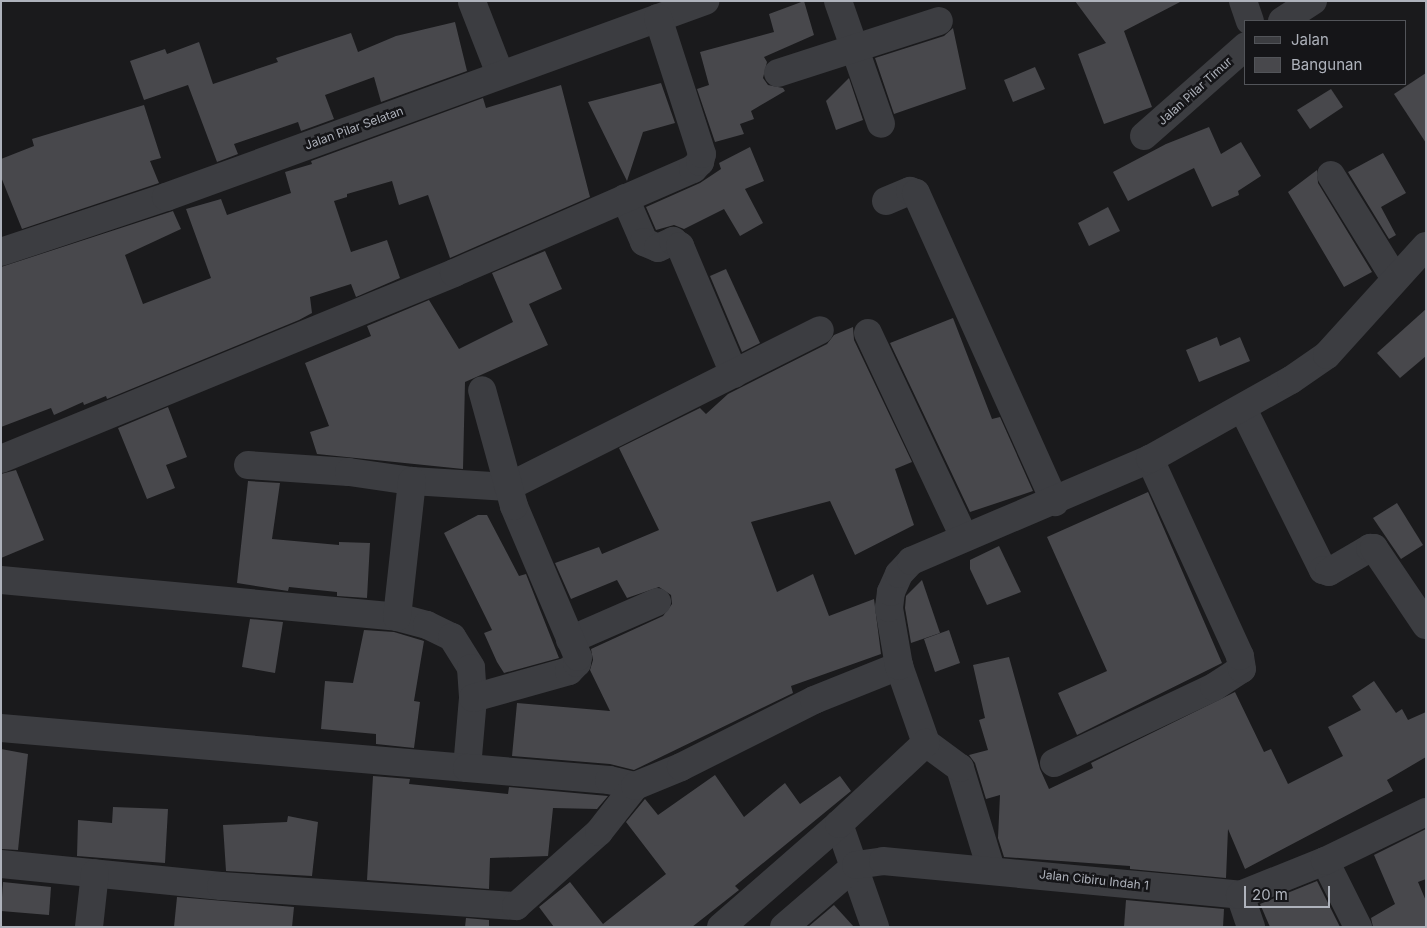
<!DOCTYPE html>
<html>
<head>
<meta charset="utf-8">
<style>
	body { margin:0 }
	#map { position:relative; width:1427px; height:928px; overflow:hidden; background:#1a1a1c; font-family:Inter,sans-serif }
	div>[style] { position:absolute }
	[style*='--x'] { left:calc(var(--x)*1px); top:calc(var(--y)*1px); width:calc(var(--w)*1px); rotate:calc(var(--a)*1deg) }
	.building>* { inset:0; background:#48484c }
	.minor>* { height:28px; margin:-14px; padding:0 14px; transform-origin:14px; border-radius:14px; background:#3c3d41 }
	span { translate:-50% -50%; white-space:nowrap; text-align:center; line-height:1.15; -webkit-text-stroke:5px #151518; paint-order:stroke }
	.street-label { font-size:12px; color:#aeb2bb }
	.frame { position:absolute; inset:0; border:2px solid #aeb2bb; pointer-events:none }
	.legend { position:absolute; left:1244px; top:20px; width:162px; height:65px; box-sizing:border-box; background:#151518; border:1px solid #525459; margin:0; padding:6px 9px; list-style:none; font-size:15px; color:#aeb2bb }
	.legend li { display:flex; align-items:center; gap:10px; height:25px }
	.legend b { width:25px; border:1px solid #525459 }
	.scale { position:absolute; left:1244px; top:886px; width:86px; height:22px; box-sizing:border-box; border:2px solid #aeb2bb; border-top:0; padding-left:6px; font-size:15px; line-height:18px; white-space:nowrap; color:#aeb2bb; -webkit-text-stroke:4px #151518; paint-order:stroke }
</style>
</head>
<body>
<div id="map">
	<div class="building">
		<i style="clip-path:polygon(804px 1px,814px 35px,764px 57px,767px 62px,763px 78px,768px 85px,783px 88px,785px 91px,751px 111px,754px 119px,740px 124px,744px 134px,715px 142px,697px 89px,709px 85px,700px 52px,774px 32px,769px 14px)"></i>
		<i style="clip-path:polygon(1075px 1px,1182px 1px,1124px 31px,1152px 107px,1104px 124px,1078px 54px,1106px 43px)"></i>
		<i style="clip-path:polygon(455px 22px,467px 71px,381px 102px,374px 77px,325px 95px,334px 119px,301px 131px,298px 122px,234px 144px,238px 154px,217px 162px,188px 85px,144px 100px,130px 61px,165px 49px,167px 54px,199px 42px,213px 84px,278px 62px,276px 58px,351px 33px,358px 52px,396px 36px)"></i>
		<i style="clip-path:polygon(953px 28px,966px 89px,894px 114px,875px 58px,944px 36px)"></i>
		<i style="clip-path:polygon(1035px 67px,1045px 89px,1013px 102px,1004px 80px)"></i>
		<i style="clip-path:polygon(1426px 73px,1426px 143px,1394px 94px)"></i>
		<i style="clip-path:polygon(849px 78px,863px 120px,836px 130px,826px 101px)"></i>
		<i style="clip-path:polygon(661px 83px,675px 123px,643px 132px,627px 181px,588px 102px)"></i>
		<i style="clip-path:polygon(561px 85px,590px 197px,450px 258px,428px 195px,399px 205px,392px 181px,347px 194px,347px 197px,334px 201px,351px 252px,387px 240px,400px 278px,356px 297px,351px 284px,310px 297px,312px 313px,299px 320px,107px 399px,106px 396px,84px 405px,83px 402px,54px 415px,51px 408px,1px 427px,1px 267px,173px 211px,181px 229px,125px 255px,143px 304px,211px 278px,186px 209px,221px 199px,227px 215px,291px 193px,285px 172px,312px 164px,311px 161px,483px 98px,486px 108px)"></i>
		<i style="clip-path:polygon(1331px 89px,1343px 107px,1310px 129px,1297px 110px)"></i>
		<i style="clip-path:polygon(144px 105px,161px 158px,150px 161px,159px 183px,22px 229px,1px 177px,1px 159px,34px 146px,32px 139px)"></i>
		<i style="clip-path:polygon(1209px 127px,1221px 154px,1241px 142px,1261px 176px,1238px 191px,1239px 195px,1212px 207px,1194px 168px,1128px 201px,1113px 172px,1166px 144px)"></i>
		<i style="clip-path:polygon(750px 147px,764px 181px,745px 189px,763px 223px,740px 236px,724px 209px,684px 229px,674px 225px,656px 230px,646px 207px,700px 183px,721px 169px,719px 163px)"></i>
		<i style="clip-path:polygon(1383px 153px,1406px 193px,1381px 207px,1396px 235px,1389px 239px,1348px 172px)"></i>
		<i style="clip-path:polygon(1317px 170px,1318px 183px,1372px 272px,1344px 287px,1288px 192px)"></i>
		<i style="clip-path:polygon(1108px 207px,1120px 231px,1089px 246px,1078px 223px)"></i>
		<i style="clip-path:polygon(545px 251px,562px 289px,529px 304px,548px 345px,465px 382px,463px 469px,317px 454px,310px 432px,329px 426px,305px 363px,371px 336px,367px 326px,429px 300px,459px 349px,513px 322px,492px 273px)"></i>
		<i style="clip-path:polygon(726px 269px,760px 343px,742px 352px,710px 276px)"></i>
		<i style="clip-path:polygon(1426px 309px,1426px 356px,1400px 378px,1377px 353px)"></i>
		<i style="clip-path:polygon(953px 318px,992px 419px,1000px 417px,1033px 491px,970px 512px,890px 343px)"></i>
		<i style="clip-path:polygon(853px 327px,854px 340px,912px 462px,895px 469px,914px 525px,855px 555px,830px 501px,751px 522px,777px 592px,813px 574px,829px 616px,874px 599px,881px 654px,791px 686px,793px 693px,634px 770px,610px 764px,512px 756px,517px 703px,610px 711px,590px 670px,593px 660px,591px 649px,663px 616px,672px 604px,671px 595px,659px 587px,627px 598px,617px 580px,571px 599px,555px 563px,599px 547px,602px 554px,659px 530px,619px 448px,700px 408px,706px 414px,728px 394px,827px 344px,834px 335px)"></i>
		<i style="clip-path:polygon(1217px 337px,1220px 346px,1240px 337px,1250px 361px,1199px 382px,1186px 350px)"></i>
		<i style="clip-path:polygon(168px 407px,187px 457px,166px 465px,175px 488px,147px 499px,118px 428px)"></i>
		<i style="clip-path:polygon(16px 470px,44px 540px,1px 558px,1px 474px)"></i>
		<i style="clip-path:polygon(248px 481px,280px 483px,272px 539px,339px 545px,339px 542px,370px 543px,367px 598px,337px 596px,337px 592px,289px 587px,288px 591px,237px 583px)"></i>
		<i style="clip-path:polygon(1148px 492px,1222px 663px,1077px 735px,1058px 693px,1107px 671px,1047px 537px)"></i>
		<i style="clip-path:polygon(1397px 503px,1423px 545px,1401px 559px,1373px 518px)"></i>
		<i style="clip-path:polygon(478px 515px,487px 515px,519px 576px,526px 574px,559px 658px,504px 673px,497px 662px,484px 633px,492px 630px,444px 533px)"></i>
		<i style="clip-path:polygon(999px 546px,1021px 592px,987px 605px,970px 569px,970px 560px)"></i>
		<i style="clip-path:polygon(922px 580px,940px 633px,911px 643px,905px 608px,906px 596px)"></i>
		<i style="clip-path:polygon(250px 619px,283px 622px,275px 673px,242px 667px)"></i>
		<i style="clip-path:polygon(364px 630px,394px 632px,424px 641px,414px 701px,420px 702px,414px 748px,376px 744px,376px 734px,321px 729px,325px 681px,353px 683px)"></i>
		<i style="clip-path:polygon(949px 630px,960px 663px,935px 672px,924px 639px)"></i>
		<i style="clip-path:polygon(1009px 657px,1040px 769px,1049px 789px,1093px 768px,1091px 763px,1235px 692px,1264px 752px,1271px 749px,1288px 784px,1343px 756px,1328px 727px,1361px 710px,1352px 696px,1374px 681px,1396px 713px,1402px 709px,1408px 720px,1426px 712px,1426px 757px,1387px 780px,1393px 791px,1245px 869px,1228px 829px,1226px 878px,1130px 869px,1130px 866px,1004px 857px,998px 838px,1000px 795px,986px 799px,975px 763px,969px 755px,988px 750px,979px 720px,985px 718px,973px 665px)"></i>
		<i style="clip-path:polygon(1px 749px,28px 754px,18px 850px,1px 849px)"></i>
		<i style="clip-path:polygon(715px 775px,744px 817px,785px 783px,800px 804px,840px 776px,851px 791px,735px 886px,739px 890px,692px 927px,554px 927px,539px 907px,570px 882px,603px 924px,666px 874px,626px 822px,645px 799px,658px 815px)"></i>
		<i style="clip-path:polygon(373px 776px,410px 779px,409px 784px,508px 794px,509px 787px,608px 796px,597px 809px,553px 808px,548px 856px,490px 858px,489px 889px,367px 880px)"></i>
		<i style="clip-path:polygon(113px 807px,168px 809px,165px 863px,77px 856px,78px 820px,112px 823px)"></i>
		<i style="clip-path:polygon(288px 816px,318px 822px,312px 876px,226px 871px,223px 825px,287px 822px)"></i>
		<i style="clip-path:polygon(1426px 829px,1426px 879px,1418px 882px,1426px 901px,1426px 927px,1373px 927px,1371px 918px,1395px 904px,1374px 855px)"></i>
		<i style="clip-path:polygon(1317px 881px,1340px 927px,1270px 927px,1260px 904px)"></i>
		<i style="clip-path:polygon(3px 882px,51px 887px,49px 915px,1px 911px)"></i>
		<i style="clip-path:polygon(177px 897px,294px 907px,292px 927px,174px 927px)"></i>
		<i style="clip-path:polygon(1126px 900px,1224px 909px,1223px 927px,1124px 927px)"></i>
		<i style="clip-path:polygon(834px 905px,854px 927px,808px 927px)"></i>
		<i style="clip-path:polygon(466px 918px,489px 920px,489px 927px,465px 927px)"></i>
	</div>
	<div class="minor">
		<i style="--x:838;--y:1;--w:130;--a:70.7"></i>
		<i style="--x:1243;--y:1;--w:21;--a:71"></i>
		<i style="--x:472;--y:2;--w:77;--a:68.7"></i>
		<i style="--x:1282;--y:21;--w:37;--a:-33"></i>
		<i style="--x:778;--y:73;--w:169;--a:-17.9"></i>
		<i style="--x:1144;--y:136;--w:136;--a:-41.4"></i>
		<i style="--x:1331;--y:175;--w:120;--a:58.3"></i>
		<i style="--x:625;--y:198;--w:48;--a:66.6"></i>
		<i style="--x:644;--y:242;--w:15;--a:23"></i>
		<i style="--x:658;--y:248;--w:17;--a:-25"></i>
		<i style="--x:673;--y:241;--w:9;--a:36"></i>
		<i style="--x:680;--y:246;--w:139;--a:67.1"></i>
		<i style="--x:886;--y:201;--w:26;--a:-23"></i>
		<i style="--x:910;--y:191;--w:6;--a:18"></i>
		<i style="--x:916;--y:193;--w:339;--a:65.8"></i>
		<i style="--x:1;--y:252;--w:174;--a:-18.4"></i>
		<i style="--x:166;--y:197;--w:574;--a:-19.98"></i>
		<i style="--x:868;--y:333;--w:225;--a:64.8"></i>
		<i style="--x:1243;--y:409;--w:180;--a:63.6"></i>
		<i style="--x:1323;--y:570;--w:6;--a:18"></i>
		<i style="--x:1329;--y:572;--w:48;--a:-30.3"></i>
		<i style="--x:1370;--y:548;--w:4;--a:0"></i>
		<i style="--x:1374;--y:548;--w:93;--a:56"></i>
		<i style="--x:1;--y:459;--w:490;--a:-22.3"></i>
		<i style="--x:454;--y:273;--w:261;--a:-23.5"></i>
		<i style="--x:693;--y:169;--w:10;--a:-45"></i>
		<i style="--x:700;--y:162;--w:8;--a:-76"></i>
		<i style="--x:702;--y:154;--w:143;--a:-107.9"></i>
		<i style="--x:248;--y:465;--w:101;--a:4"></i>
		<i style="--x:349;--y:472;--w:64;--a:8.1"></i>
		<i style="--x:412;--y:481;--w:96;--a:3.6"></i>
		<i style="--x:508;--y:487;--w:349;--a:-26.7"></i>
		<i style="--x:1;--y:580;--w:398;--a:5.3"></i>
		<i style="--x:397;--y:617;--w:31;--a:15"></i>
		<i style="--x:427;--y:625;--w:28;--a:26"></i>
		<i style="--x:452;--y:637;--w:36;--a:58"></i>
		<i style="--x:471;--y:668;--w:30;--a:86"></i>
		<i style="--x:473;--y:698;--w:70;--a:94.9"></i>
		<i style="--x:467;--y:768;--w:468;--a:-175.1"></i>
		<i style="--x:397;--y:617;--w:137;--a:-83.7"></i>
		<i style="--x:570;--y:640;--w:95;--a:-23.6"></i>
		<i style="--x:473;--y:698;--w:100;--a:-15.7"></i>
		<i style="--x:569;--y:671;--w:11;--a:-45"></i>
		<i style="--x:577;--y:663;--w:6;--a:-81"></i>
		<i style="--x:578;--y:657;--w:164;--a:-113"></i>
		<i style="--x:514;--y:506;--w:120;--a:-105.4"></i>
		<i style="--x:1054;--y:763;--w:177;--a:-25.4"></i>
		<i style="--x:1214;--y:687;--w:33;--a:-33"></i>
		<i style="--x:1242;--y:669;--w:13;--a:-99"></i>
		<i style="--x:1240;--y:656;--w:217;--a:-114.6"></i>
		<i style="--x:467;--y:768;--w:143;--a:4.8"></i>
		<i style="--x:609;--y:780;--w:27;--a:13"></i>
		<i style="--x:839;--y:824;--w:109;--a:70.7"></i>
		<i style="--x:1325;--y:861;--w:74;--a:63.4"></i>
		<i style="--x:1;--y:864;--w:221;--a:5.7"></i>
		<i style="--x:221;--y:886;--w:296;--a:3.9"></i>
		<i style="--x:516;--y:906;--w:111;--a:-41.7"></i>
		<i style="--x:599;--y:832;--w:58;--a:-52"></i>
		<i style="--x:635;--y:786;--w:50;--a:-22.4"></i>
		<i style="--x:681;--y:767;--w:149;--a:-26.7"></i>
		<i style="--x:814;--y:700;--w:92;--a:-21.8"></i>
		<i style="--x:991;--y:869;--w:106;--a:-107.1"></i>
		<i style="--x:960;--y:768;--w:42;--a:-143.7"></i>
		<i style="--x:926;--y:743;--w:82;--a:-109.3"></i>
		<i style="--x:899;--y:666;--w:59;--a:-99.8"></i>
		<i style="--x:889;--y:608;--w:16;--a:-83"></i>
		<i style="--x:891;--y:592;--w:20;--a:-66"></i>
		<i style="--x:899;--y:574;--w:18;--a:-47"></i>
		<i style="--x:911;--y:561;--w:260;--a:-23.1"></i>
		<i style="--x:1150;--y:459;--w:162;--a:-29.3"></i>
		<i style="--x:1291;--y:380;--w:44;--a:-34.8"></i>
		<i style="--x:1327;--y:355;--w:147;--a:-47.8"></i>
		<i style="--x:1240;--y:895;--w:34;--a:71"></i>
		<i style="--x:89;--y:927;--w:54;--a:-83.7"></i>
		<i style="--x:721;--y:927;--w:157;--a:-41.1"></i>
		<i style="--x:839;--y:824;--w:119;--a:-43"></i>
		<i style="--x:784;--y:927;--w:95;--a:-40.7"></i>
		<i style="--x:856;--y:865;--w:27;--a:-8"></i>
		<i style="--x:883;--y:861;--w:359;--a:5.4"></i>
		<i style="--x:1240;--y:895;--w:92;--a:-21.8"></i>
		<i style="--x:1325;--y:861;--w:112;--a:-25.9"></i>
	</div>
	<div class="street-label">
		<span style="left:1195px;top:91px;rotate:-42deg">Jalan Pilar Timur</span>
		<span style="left:354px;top:128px;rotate:-20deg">Jalan Pilar Selatan</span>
		<span style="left:1094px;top:880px;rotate:6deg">Jalan Cibiru Indah 1</span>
	</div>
	<div class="frame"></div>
	<ul class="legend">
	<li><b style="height:6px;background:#3c3d41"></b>Jalan</li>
	<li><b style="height:14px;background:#48484c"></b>Bangunan</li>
	</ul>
	<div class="scale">20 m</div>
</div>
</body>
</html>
